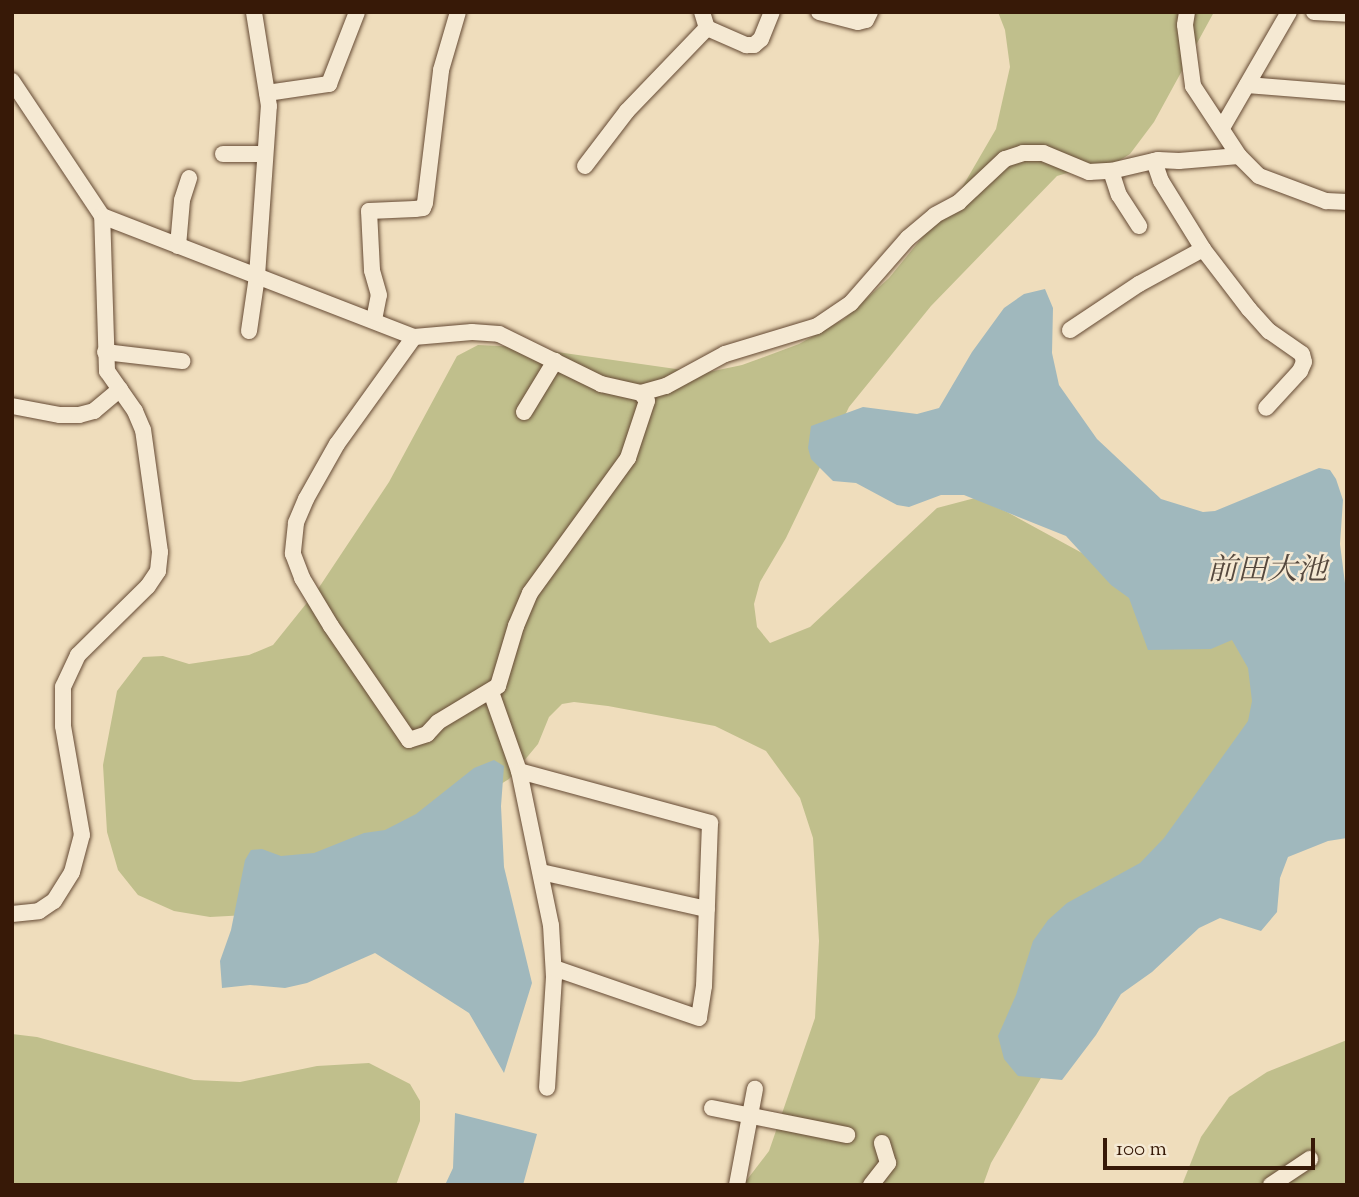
<!DOCTYPE html>
<html>
<head>
<meta charset="utf-8">
<style>
	body { margin:0 }
	#map { position:relative; width:1359px; height:1197px; overflow:hidden; background:#efddbc; font-family:"Sorts Mill Goudy","Noto Serif JP",serif }
	div>[style] { position:absolute }
	[style*='--x'] { left:calc(var(--x)*1px); top:calc(var(--y)*1px); width:calc(var(--w)*1px); rotate:calc(var(--a)*1deg) }
	.green>* { inset:0; background:#c0bf8c }
	.water>* { inset:0; background:#a0b8bd }
	.roads { filter:drop-shadow(0 0 2px #654a34) drop-shadow(0 0 2px #654a34) }
	.street>* { height:16px; margin:-8px; padding:0 8px; transform-origin:8px; border-radius:8px; background:#f5e9d3 }
	span { translate:-50% -50%; white-space:nowrap; text-align:center; line-height:1.15; -webkit-text-stroke:5px #f5e9d3; paint-order:stroke }
	.water-label { font-size:30px; color:#56493e; font-style:italic }
	.frame { position:absolute; inset:0; border:14px solid #371907; pointer-events:none }
	.scale { position:absolute; left:1103px; top:1138px; width:212px; height:32px; box-sizing:border-box; border:4px solid #371907; border-top:0; padding-left:9px; font-size:21px; line-height:24px; white-space:nowrap; color:#371907; -webkit-text-stroke:5px #f5e9d3; paint-order:stroke }
</style>
</head>
<body>
<div id="map">
	<div class="green">
		<i style="clip-path:polygon(998px 12px,1214px 12px,1154px 122px,1130px 154px,1109px 167px,1087px 167px,1057px 176px,931px 306px,849px 407px,786px 538px,760px 582px,754px 604px,757px 627px,770px 643px,810px 627px,937px 508px,975px 498px,1007px 512px,1214px 625px,1246px 650px,1273px 683px,991px 1163px,983px 1185px,743px 1185px,769px 1151px,815px 1018px,819px 941px,813px 838px,800px 798px,766px 751px,715px 726px,608px 706px,574px 702px,562px 704px,549px 717px,538px 744px,509px 779px,438px 823px,247px 915px,210px 917px,174px 911px,138px 895px,118px 870px,107px 832px,103px 765px,117px 691px,143px 657px,163px 656px,189px 664px,249px 655px,273px 645px,318px 589px,389px 482px,457px 356px,478px 345px,522px 347px,704px 373px,742px 365px,799px 344px,844px 319px,889px 278px,960px 191px,996px 129px,1010px 67px,1005px 30px)"></i>
		<i style="clip-path:polygon(12px 1034px,37px 1037px,194px 1080px,240px 1082px,317px 1066px,369px 1063px,410px 1084px,420px 1101px,420px 1121px,396px 1185px,12px 1185px)"></i>
		<i style="clip-path:polygon(1347px 1040px,1347px 1185px,1182px 1185px,1201px 1137px,1229px 1097px,1267px 1072px)"></i>
	</div>
	<div class="water">
		<i style="clip-path:polygon(1045px 289px,1053px 308px,1052px 353px,1059px 385px,1097px 439px,1161px 499px,1203px 512px,1215px 511px,1319px 468px,1330px 470px,1336px 479px,1343px 500px,1340px 544px,1347px 599px,1347px 838px,1328px 841px,1288px 857px,1280px 878px,1277px 912px,1261px 931px,1220px 918px,1199px 928px,1152px 972px,1121px 994px,1096px 1035px,1062px 1080px,1018px 1076px,1004px 1059px,998px 1036px,1016px 995px,1033px 941px,1048px 920px,1067px 903px,1140px 863px,1164px 838px,1248px 721px,1252px 701px,1248px 668px,1232px 640px,1211px 649px,1148px 650px,1129px 598px,1111px 585px,1066px 536px,964px 495px,941px 495px,909px 507px,897px 505px,856px 483px,833px 481px,811px 459px,808px 448px,811px 426px,863px 407px,917px 414px,939px 408px,972px 352px,1004px 308px,1024px 294px)"></i>
		<i style="clip-path:polygon(494px 760px,504px 766px,501px 806px,504px 867px,532px 983px,504px 1073px,469px 1013px,375px 953px,307px 983px,285px 988px,250px 985px,222px 988px,220px 961px,231px 930px,245px 860px,251px 850px,262px 849px,281px 856px,314px 853px,364px 833px,385px 830px,416px 814px,474px 768px)"></i>
		<i style="clip-path:polygon(455px 1113px,537px 1134px,523px 1185px,445px 1185px,453px 1168px)"></i>
	</div>
	<div class="roads">
		<div class="street">
			<i style="--x:702;--y:12;--w:17;--a:73"></i>
			<i style="--x:707;--y:28;--w:43;--a:23.6"></i>
			<i style="--x:746;--y:45;--w:8;--a:0"></i>
			<i style="--x:754;--y:45;--w:9;--a:-41"></i>
			<i style="--x:761;--y:39;--w:29;--a:-68"></i>
			<i style="--x:819;--y:12;--w:40;--a:14.4"></i>
			<i style="--x:858;--y:22;--w:8;--a:-14"></i>
			<i style="--x:866;--y:20;--w:9;--a:-63"></i>
			<i style="--x:1187;--y:12;--w:13;--a:99"></i>
			<i style="--x:1185;--y:25;--w:62;--a:82.5"></i>
			<i style="--x:1193;--y:86;--w:84;--a:56.7"></i>
			<i style="--x:1239;--y:156;--w:28;--a:45"></i>
			<i style="--x:1259;--y:176;--w:72;--a:20.5"></i>
			<i style="--x:1326;--y:201;--w:21;--a:3"></i>
			<i style="--x:1314;--y:12;--w:33;--a:3"></i>
			<i style="--x:12;--y:81;--w:162;--a:56.3"></i>
			<i style="--x:102;--y:216;--w:335;--a:21.2"></i>
			<i style="--x:414;--y:337;--w:58;--a:-4.9"></i>
			<i style="--x:472;--y:332;--w:27;--a:4"></i>
			<i style="--x:499;--y:334;--w:114;--a:26.1"></i>
			<i style="--x:601;--y:384;--w:41;--a:12.7"></i>
			<i style="--x:641;--y:393;--w:26;--a:-16"></i>
			<i style="--x:666;--y:386;--w:67;--a:-28.5"></i>
			<i style="--x:725;--y:354;--w:96;--a:-16.9"></i>
			<i style="--x:817;--y:326;--w:41;--a:-34.1"></i>
			<i style="--x:851;--y:303;--w:86;--a:-48.8"></i>
			<i style="--x:908;--y:238;--w:35;--a:-40"></i>
			<i style="--x:935;--y:215;--w:27;--a:-28"></i>
			<i style="--x:959;--y:202;--w:63;--a:-43.1"></i>
			<i style="--x:1005;--y:159;--w:19;--a:-18"></i>
			<i style="--x:1023;--y:153;--w:20;--a:0"></i>
			<i style="--x:1043;--y:153;--w:50;--a:22.4"></i>
			<i style="--x:1089;--y:172;--w:22;--a:-3"></i>
			<i style="--x:1111;--y:171;--w:48;--a:-13.2"></i>
			<i style="--x:1158;--y:160;--w:21;--a:3"></i>
			<i style="--x:1179;--y:161;--w:60;--a:-4.8"></i>
			<i style="--x:1247;--y:85;--w:100;--a:4.6"></i>
			<i style="--x:267;--y:93;--w:63;--a:-8.3"></i>
			<i style="--x:329;--y:84;--w:77;--a:-68.7"></i>
			<i style="--x:1222;--y:128;--w:134;--a:-60"></i>
			<i style="--x:223;--y:154;--w:42;--a:0"></i>
			<i style="--x:1154;--y:161;--w:21;--a:71"></i>
			<i style="--x:1161;--y:181;--w:80;--a:58.3"></i>
			<i style="--x:1203;--y:249;--w:76;--a:52.5"></i>
			<i style="--x:1249;--y:309;--w:30;--a:48"></i>
			<i style="--x:1269;--y:331;--w:40;--a:34.9"></i>
			<i style="--x:1302;--y:354;--w:8;--a:76"></i>
			<i style="--x:1304;--y:362;--w:10;--a:114"></i>
			<i style="--x:1300;--y:371;--w:50;--a:132.6"></i>
			<i style="--x:585;--y:166;--w:69;--a:-52.6"></i>
			<i style="--x:627;--y:111;--w:115;--a:-46.1"></i>
			<i style="--x:1111;--y:171;--w:25;--a:72"></i>
			<i style="--x:1119;--y:195;--w:37;--a:57"></i>
			<i style="--x:178;--y:246;--w:46;--a:-85"></i>
			<i style="--x:182;--y:200;--w:23;--a:-72"></i>
			<i style="--x:374;--y:320;--w:25;--a:-79"></i>
			<i style="--x:379;--y:295;--w:26;--a:-106"></i>
			<i style="--x:372;--y:270;--w:59;--a:-92.9"></i>
			<i style="--x:369;--y:211;--w:46;--a:-2.5"></i>
			<i style="--x:415;--y:209;--w:8;--a:-7"></i>
			<i style="--x:423;--y:208;--w:5;--a:-68"></i>
			<i style="--x:425;--y:203;--w:134;--a:-83.1"></i>
			<i style="--x:441;--y:70;--w:60;--a:-73.7"></i>
			<i style="--x:1070;--y:330;--w:83;--a:-33.7"></i>
			<i style="--x:1139;--y:284;--w:73;--a:-28.7"></i>
			<i style="--x:249;--y:331;--w:56;--a:-81.7"></i>
			<i style="--x:257;--y:276;--w:170;--a:-86"></i>
			<i style="--x:269;--y:106;--w:95;--a:-99.1"></i>
			<i style="--x:414;--y:337;--w:132;--a:125.7"></i>
			<i style="--x:337;--y:444;--w:63;--a:119.4"></i>
			<i style="--x:306;--y:499;--w:26;--a:113"></i>
			<i style="--x:296;--y:523;--w:31;--a:96"></i>
			<i style="--x:293;--y:554;--w:26;--a:69"></i>
			<i style="--x:302;--y:578;--w:56;--a:58.9"></i>
			<i style="--x:331;--y:626;--w:138;--a:55.6"></i>
			<i style="--x:409;--y:740;--w:19;--a:-18"></i>
			<i style="--x:427;--y:734;--w:16;--a:-47"></i>
			<i style="--x:438;--y:722;--w:70;--a:-31"></i>
			<i style="--x:498;--y:686;--w:63;--a:-73.3"></i>
			<i style="--x:516;--y:626;--w:36;--a:-67"></i>
			<i style="--x:530;--y:593;--w:167;--a:-54"></i>
			<i style="--x:628;--y:458;--w:60;--a:-71.6"></i>
			<i style="--x:647;--y:401;--w:10;--a:-127"></i>
			<i style="--x:105;--y:352;--w:78;--a:6.7"></i>
			<i style="--x:12;--y:406;--w:49;--a:10.6"></i>
			<i style="--x:60;--y:415;--w:19;--a:0"></i>
			<i style="--x:79;--y:415;--w:16;--a:-15"></i>
			<i style="--x:94;--y:411;--w:34;--a:-40"></i>
			<i style="--x:524;--y:412;--w:60;--a:-58.7"></i>
			<i style="--x:491;--y:692;--w:84;--a:70.5"></i>
			<i style="--x:519;--y:771;--w:157;--a:78.3"></i>
			<i style="--x:551;--y:925;--w:52;--a:86.7"></i>
			<i style="--x:554;--y:977;--w:111;--a:93.6"></i>
			<i style="--x:519;--y:771;--w:198;--a:15.2"></i>
			<i style="--x:710;--y:823;--w:163;--a:92.1"></i>
			<i style="--x:704;--y:986;--w:32;--a:99"></i>
			<i style="--x:699;--y:1018;--w:153;--a:-161"></i>
			<i style="--x:541;--y:872;--w:170;--a:12.6"></i>
			<i style="--x:12;--y:914;--w:27;--a:-6"></i>
			<i style="--x:39;--y:911;--w:18;--a:-34"></i>
			<i style="--x:54;--y:901;--w:34;--a:-58"></i>
			<i style="--x:72;--y:872;--w:38;--a:-75"></i>
			<i style="--x:82;--y:835;--w:111;--a:-99.9"></i>
			<i style="--x:63;--y:726;--w:39;--a:-90"></i>
			<i style="--x:63;--y:687;--w:35;--a:-65"></i>
			<i style="--x:78;--y:655;--w:98;--a:-44.6"></i>
			<i style="--x:148;--y:586;--w:18;--a:-56"></i>
			<i style="--x:158;--y:571;--w:19;--a:-84"></i>
			<i style="--x:160;--y:552;--w:123;--a:-97.9"></i>
			<i style="--x:143;--y:430;--w:21;--a:-113"></i>
			<i style="--x:135;--y:411;--w:49;--a:-125"></i>
			<i style="--x:107;--y:371;--w:155;--a:-91.8"></i>
			<i style="--x:712;--y:1108;--w:138;--a:11.3"></i>
			<i style="--x:737;--y:1185;--w:98;--a:-79.4"></i>
			<i style="--x:871;--y:1185;--w:28;--a:-52"></i>
			<i style="--x:888;--y:1163;--w:21;--a:-107"></i>
			<i style="--x:1271;--y:1185;--w:47;--a:-33.7"></i>
		</div>
	</div>
	<div class="water-label">
		<span style="left:1267px;top:572px">前田大池</span>
	</div>
	<div class="frame"></div>
	<div class="scale">100 m</div>
</div>
</body>
</html>
